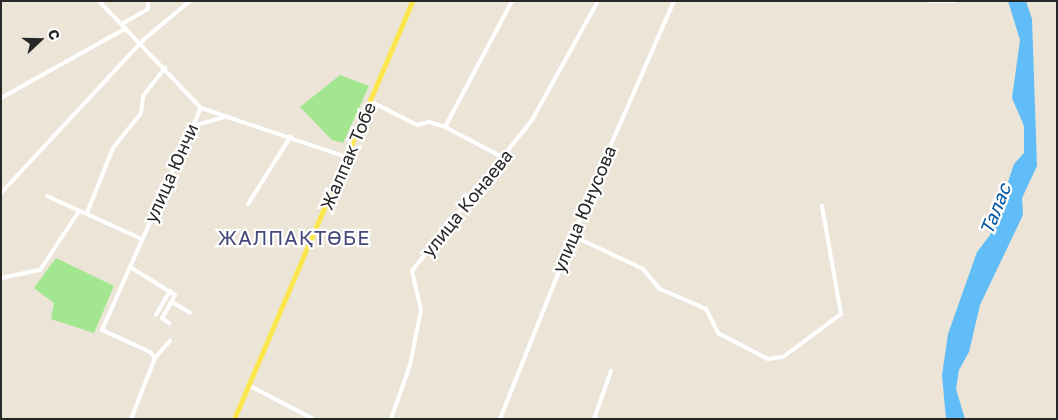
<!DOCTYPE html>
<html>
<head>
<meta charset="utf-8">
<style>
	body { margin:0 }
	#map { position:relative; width:1058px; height:420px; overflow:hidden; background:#ece5d7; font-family:"Golos Text",sans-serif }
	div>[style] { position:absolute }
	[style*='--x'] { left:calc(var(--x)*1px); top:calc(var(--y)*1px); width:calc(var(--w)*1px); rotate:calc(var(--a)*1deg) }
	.green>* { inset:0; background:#a2e78f }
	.water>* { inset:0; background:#61bdf7 }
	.minor>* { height:4px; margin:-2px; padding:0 2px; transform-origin:2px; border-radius:2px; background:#fff }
	.major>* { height:5px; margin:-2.5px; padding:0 2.5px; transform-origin:2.5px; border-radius:2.5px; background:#fbe74d }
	span { translate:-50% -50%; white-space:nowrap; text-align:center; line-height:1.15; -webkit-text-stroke:4.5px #fff; paint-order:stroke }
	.street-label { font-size:18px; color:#272727 }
	.water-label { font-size:19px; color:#0357a0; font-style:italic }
	.quarter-label { font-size:20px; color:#45487b; letter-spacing:1px }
	.frame { position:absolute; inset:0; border:2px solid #272727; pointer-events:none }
	.north { position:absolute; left:15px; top:15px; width:50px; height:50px; -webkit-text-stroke:4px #fff; paint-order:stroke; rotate:69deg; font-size:14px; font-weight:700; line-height:20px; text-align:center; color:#272727 }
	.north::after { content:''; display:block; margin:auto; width:18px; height:22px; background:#272727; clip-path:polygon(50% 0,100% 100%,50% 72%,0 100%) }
</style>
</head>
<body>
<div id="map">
	<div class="green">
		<i style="clip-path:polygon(340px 75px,369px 86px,343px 143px,332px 140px,300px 107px)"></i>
		<i style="clip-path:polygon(56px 258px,114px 286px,94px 333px,51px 319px,54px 303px,34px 288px)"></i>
	</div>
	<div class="water">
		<i style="clip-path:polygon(1008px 1px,1026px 1px,1032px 19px,1037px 166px,1022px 198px,1023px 215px,980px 305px,969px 352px,959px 370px,956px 389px,965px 419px,946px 419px,942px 375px,948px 334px,977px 252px,990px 235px,1014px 164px,1024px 153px,1024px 126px,1012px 98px,1020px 40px)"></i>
	</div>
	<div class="minor">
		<i style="--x:99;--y:1;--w:148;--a:46.4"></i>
		<i style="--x:201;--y:108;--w:154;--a:18.6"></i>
		<i style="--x:929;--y:1;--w:27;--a:0"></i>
		<i style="--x:122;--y:24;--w:30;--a:-30"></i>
		<i style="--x:148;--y:9;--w:8;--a:-90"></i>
		<i style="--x:1;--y:98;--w:143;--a:-29.2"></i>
		<i style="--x:372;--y:102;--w:51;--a:27.1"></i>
		<i style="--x:417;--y:125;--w:12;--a:-14"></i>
		<i style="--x:429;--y:122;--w:17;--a:17"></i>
		<i style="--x:445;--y:127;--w:143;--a:-62"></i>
		<i style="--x:193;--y:126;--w:32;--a:-16"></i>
		<i style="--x:445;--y:127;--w:67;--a:27.7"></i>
		<i style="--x:1;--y:193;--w:209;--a:-47.1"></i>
		<i style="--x:143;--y:40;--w:61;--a:-39.7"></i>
		<i style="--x:47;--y:196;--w:104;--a:24.4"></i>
		<i style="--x:248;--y:204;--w:80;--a:-57.7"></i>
		<i style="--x:87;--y:213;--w:70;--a:-68.2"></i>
		<i style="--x:113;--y:148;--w:45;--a:-51.3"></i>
		<i style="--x:141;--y:113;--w:17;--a:-83"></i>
		<i style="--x:143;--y:96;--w:36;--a:-52"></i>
		<i style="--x:573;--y:236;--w:77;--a:25.2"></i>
		<i style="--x:643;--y:269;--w:26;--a:50"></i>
		<i style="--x:660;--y:289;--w:50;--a:23.5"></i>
		<i style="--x:706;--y:309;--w:27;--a:63"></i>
		<i style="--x:718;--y:333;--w:56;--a:27.5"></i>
		<i style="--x:768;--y:359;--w:15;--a:-8"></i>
		<i style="--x:783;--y:357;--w:72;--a:-36.6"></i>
		<i style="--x:841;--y:314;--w:110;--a:-100"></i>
		<i style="--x:130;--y:267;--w:53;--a:31.9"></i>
		<i style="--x:175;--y:295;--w:26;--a:119"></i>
		<i style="--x:162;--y:318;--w:9;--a:36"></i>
		<i style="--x:1;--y:278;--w:40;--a:-12"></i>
		<i style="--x:40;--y:270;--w:71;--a:-56.5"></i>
		<i style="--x:172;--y:302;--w:21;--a:31"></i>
		<i style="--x:156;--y:315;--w:28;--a:-60"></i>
		<i style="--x:155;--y:358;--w:23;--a:-49"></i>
		<i style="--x:250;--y:386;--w:71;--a:27.6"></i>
		<i style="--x:131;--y:419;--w:66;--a:-68.5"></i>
		<i style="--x:155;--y:358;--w:8;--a:-130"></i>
		<i style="--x:150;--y:352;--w:53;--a:-155.4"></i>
		<i style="--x:102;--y:330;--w:243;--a:-66"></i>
		<i style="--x:391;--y:419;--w:57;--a:-70.6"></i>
		<i style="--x:410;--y:365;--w:56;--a:-78.7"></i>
		<i style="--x:421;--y:310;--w:40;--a:-103"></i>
		<i style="--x:412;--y:271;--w:193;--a:-51.5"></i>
		<i style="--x:532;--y:120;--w:136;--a:-61"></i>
		<i style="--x:500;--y:419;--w:256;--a:-68.2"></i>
		<i style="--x:595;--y:181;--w:197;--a:-66.3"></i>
		<i style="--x:594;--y:419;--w:51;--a:-70.5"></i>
	</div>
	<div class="major">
		<i style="--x:234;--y:419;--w:454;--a:-66.9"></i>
	</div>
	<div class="street-label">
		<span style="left:348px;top:156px;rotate:-67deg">Жалпак Тобе</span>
		<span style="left:171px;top:173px;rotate:-66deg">улица Юнчи</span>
		<span style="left:467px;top:203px;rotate:-51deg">улица Конаева</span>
		<span style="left:584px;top:209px;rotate:-67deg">улица Юнусова</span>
	</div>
	<div class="water-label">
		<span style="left:995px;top:209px;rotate:-68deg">Талас</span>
	</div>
	<div class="quarter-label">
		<span style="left:294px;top:237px">ЖАЛПАҚТӨБЕ</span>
	</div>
	<div class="frame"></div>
	<div class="north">С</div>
</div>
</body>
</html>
